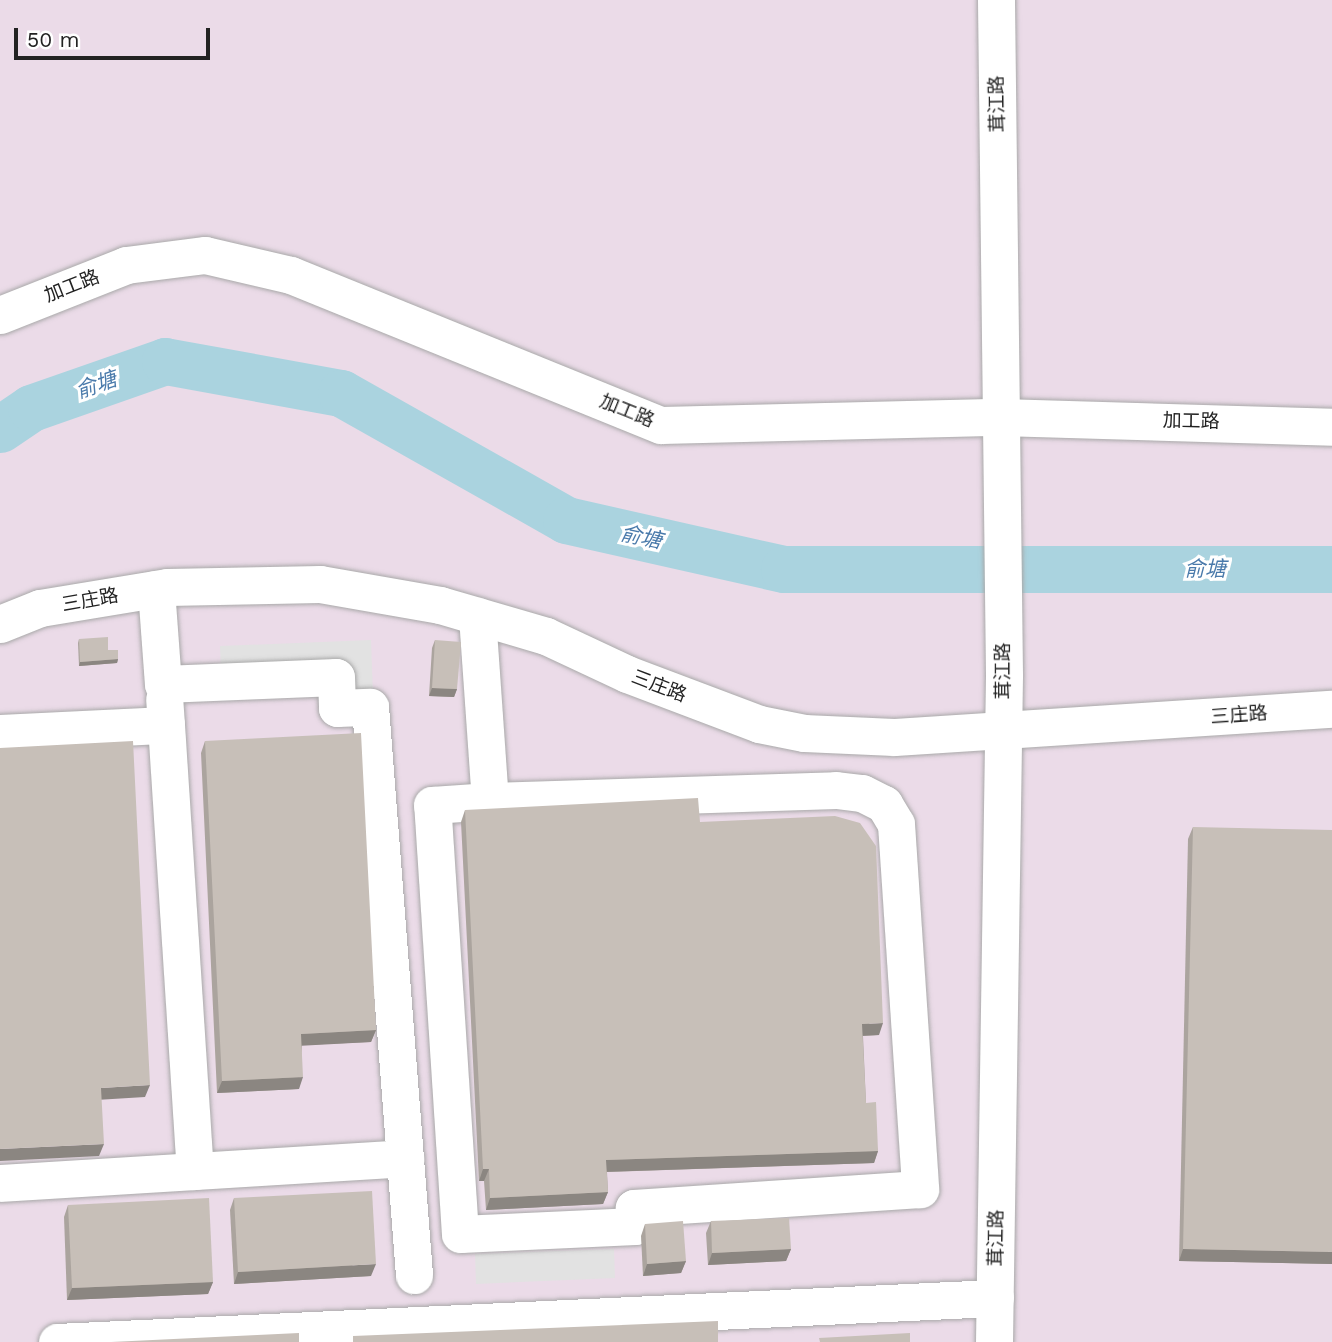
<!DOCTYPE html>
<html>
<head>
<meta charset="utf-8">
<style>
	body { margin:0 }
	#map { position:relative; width:1332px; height:1342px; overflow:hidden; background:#f2efe9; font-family:"Work Sans","Noto Sans SC",sans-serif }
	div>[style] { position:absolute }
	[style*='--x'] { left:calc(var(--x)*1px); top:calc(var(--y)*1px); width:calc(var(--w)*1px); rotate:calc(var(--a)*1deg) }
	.industrial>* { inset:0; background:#ebdbe8 }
	.parking>* { inset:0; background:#e2e2e2 }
	.river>* { height:47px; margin:-23.5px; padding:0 23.5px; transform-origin:23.5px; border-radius:23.5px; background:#aad3df }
	.roads { filter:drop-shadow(0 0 2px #a9a9a9) drop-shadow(0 0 2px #a9a9a9) }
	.minor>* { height:37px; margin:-18.5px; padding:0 18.5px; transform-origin:18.5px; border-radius:18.5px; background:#fff }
	.wall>* { inset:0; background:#aba49e }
	.shaded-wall>* { inset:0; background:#8b8681 }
	.building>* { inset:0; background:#c7bfb8 }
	span { translate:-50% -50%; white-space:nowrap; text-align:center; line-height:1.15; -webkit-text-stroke:6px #fff; paint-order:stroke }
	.street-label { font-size:19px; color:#222 }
	.water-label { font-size:21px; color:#4a7aab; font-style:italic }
	.scale { position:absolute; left:14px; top:28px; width:196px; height:32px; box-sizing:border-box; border:4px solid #222; border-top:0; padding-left:9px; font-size:21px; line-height:24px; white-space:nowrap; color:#222; -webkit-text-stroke:5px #fff; paint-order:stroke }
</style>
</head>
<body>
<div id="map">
	<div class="industrial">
		<i style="clip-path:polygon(0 0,1332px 0,1332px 1342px,0 1342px)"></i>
	</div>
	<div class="parking">
		<i style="clip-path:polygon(371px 640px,373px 696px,221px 672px,220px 646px)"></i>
		<i style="clip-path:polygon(614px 1249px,615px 1278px,476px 1284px,475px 1254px)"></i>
	</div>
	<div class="river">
		<i style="--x:0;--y:429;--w:37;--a:-34"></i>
		<i style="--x:31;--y:408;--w:142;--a:-19.3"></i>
		<i style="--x:165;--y:361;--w:179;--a:10.3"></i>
		<i style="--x:341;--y:393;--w:258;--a:29.4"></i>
		<i style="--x:566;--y:520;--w:223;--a:12.7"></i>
		<i style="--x:784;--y:569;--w:548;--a:0"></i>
	</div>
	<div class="roads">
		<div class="minor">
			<i style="--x:0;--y:315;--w:136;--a:-21.6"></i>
			<i style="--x:126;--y:265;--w:80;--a:-7.2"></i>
			<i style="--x:205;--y:255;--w:88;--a:13.1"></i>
			<i style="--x:291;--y:275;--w:399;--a:22.1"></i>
			<i style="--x:661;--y:425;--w:339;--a:-1.4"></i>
			<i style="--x:1000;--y:417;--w:332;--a:1.7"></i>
			<i style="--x:156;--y:589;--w:95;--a:85.8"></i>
			<i style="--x:163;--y:684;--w:173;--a:-2.3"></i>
			<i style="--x:336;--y:677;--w:31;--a:88"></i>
			<i style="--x:337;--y:708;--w:33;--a:-2"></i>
			<i style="--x:370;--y:707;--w:570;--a:85.57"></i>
			<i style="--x:477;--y:616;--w:185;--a:86"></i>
			<i style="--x:490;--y:801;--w:346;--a:-1.8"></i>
			<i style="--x:836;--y:790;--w:26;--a:7"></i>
			<i style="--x:862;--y:793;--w:25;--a:27"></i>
			<i style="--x:884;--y:804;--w:23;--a:59"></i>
			<i style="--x:896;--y:824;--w:366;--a:86.2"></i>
			<i style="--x:920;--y:1189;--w:287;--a:176.2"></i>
			<i style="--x:634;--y:1208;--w:18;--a:87"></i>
			<i style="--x:635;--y:1226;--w:175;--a:177.4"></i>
			<i style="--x:460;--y:1234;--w:430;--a:-93.7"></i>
			<i style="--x:432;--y:805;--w:58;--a:-3.9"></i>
			<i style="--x:0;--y:624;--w:43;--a:-21.8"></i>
			<i style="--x:40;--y:608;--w:129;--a:-9.4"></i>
			<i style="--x:167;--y:587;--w:153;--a:-1.1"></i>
			<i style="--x:320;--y:584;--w:122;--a:9.9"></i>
			<i style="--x:440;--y:605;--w:110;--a:16.3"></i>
			<i style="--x:546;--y:636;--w:89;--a:25.1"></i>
			<i style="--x:627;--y:674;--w:141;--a:20.7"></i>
			<i style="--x:759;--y:724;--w:46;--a:11.3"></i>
			<i style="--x:804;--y:733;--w:90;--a:2.5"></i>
			<i style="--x:894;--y:737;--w:439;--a:-3.7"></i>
			<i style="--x:166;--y:725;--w:447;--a:86.3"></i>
			<i style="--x:0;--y:733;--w:166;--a:-2.8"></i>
			<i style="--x:166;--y:725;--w:26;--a:-94"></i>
			<i style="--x:0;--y:1183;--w:406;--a:-3.5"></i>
			<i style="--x:57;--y:1342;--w:939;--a:-2.69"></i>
			<i style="--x:994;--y:1342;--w:667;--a:-89.14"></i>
			<i style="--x:1004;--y:675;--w:675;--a:-90.68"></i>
		</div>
	</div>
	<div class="wall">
		<i style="clip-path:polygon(79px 639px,108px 650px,118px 659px,117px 663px,79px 666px,78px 643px)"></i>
		<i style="clip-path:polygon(435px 640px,457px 689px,454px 697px,429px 696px,432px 648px)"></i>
		<i style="clip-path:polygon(205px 741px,376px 1030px,371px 1042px,302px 1045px,299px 1089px,217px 1093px,201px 753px)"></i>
		<i style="clip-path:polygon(465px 810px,700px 822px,879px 1035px,863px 1036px,866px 1103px,878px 1151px,874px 1163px,607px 1172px,608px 1192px,603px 1204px,486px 1210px,484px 1181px,479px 1181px,461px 822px)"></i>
		<i style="clip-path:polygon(1193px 827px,1332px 1264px,1179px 1261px,1188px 839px)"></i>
		<i style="clip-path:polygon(234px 1198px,371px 1276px,234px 1284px,230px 1210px)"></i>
		<i style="clip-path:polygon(68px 1205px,213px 1282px,208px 1294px,67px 1300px,64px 1217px)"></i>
		<i style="clip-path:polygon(711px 1221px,791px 1249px,786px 1261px,708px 1265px,706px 1233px)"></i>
		<i style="clip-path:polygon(645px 1224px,686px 1261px,681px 1273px,643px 1276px,641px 1236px)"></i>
	</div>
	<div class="shaded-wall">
		<i style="clip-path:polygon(118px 659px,117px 663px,79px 666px,80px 662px)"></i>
		<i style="clip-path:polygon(432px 688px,457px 689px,454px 697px,429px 696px)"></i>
		<i style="clip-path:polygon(883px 1023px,879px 1035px,858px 1036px,862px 1024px)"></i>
		<i style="clip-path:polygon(376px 1030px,371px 1042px,297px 1046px,301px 1034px)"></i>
		<i style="clip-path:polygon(303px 1077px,299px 1089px,217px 1093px,222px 1081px)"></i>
		<i style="clip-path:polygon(150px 1085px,145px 1097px,96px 1100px,101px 1088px)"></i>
		<i style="clip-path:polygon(104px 1144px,99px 1156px,0 1161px,0 1149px)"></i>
		<i style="clip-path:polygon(878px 1151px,874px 1163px,602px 1172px,606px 1160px)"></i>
		<i style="clip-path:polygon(483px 1169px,489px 1169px,484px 1181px,479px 1181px)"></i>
		<i style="clip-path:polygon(608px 1192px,603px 1204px,486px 1210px,490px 1198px)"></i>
		<i style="clip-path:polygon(791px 1249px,786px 1261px,708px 1265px,712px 1253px)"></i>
		<i style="clip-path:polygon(1183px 1249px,1332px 1252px,1332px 1264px,1179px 1261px)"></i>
		<i style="clip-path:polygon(686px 1261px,681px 1273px,643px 1276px,647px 1264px)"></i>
		<i style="clip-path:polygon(376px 1264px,371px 1276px,234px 1284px,238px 1272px)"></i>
		<i style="clip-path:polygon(213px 1282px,208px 1294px,67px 1300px,72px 1288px)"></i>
	</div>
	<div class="building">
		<i style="clip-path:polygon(108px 637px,108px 650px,118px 650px,118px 659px,80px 662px,79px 639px)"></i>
		<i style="clip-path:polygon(435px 640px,461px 642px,457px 689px,432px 688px)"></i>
		<i style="clip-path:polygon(361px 733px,376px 1030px,301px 1034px,303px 1077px,222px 1081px,205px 741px)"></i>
		<i style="clip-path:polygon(133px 741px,150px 1085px,101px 1088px,104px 1144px,0 1149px,0 748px)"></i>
		<i style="clip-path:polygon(698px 798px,700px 822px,835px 816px,860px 823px,876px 846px,883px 1023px,862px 1024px,866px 1103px,876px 1102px,878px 1151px,606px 1160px,608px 1192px,490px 1198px,489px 1169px,483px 1169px,465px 810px)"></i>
		<i style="clip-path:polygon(1193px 827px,1332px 830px,1332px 1252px,1183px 1249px)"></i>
		<i style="clip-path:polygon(372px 1191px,376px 1264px,238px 1272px,234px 1198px)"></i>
		<i style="clip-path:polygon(209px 1198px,213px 1282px,72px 1288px,68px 1205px)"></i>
		<i style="clip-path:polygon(789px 1218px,791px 1249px,712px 1253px,711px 1221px)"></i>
		<i style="clip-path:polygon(683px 1221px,686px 1261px,647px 1264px,645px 1224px)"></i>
		<i style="clip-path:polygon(718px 1321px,718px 1342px,353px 1342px,353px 1336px)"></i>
		<i style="clip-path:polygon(299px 1333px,299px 1342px,111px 1342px)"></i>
		<i style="clip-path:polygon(910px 1333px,910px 1342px,820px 1342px,819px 1338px)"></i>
	</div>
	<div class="street-label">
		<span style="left:997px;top:104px;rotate:-91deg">茸江路</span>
		<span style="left:72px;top:286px;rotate:-21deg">加工路</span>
		<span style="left:627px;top:411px;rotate:22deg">加工路</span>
		<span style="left:1191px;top:421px;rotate:1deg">加工路</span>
		<span style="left:90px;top:600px;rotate:-10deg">三庄路</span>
		<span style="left:1003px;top:671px;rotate:-90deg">茸江路</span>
		<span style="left:659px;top:686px;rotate:21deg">三庄路</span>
		<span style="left:1239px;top:715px;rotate:-4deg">三庄路</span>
		<span style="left:996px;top:1238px;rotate:-89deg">茸江路</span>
	</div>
	<div class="water-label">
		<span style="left:96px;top:385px;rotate:-19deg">俞塘</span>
		<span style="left:641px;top:537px;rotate:12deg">俞塘</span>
		<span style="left:1205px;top:569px">俞塘</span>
	</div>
	<div class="scale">50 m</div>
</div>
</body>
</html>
